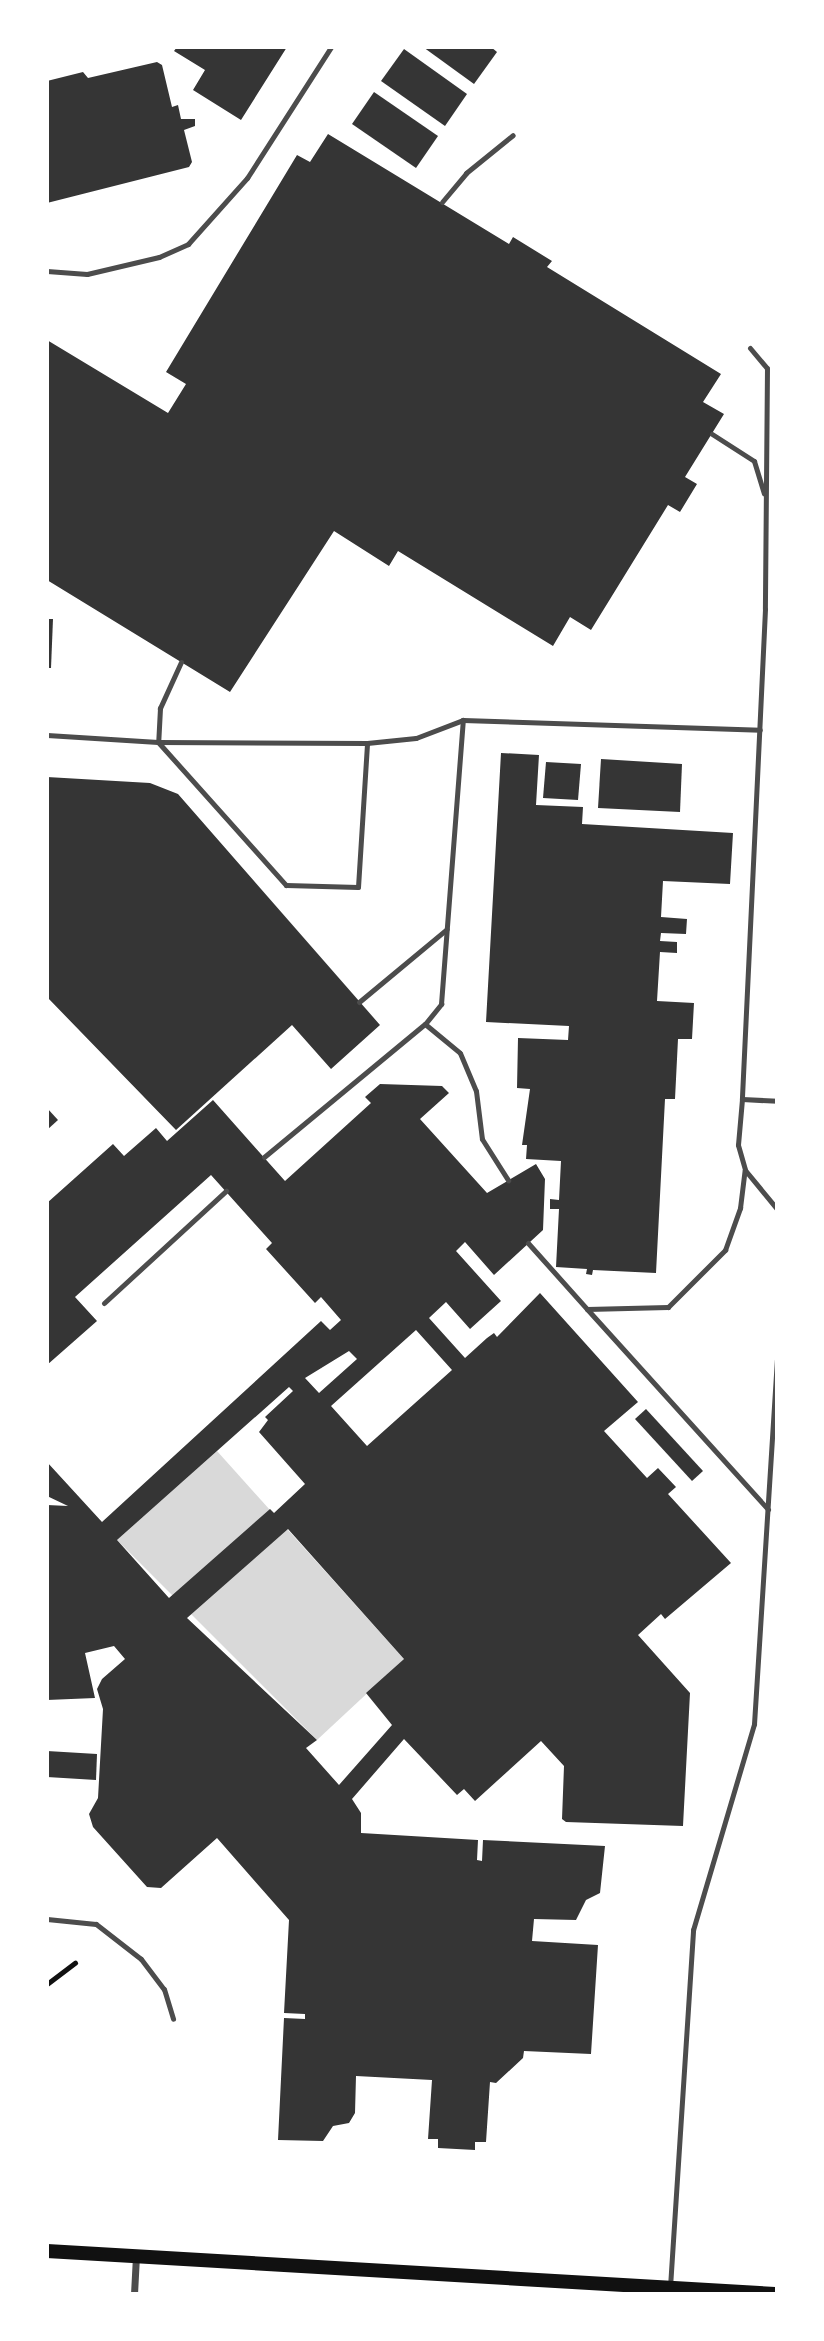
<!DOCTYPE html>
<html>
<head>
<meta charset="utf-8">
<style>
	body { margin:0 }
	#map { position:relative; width:824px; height:2341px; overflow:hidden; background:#fff; font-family:Figtree,sans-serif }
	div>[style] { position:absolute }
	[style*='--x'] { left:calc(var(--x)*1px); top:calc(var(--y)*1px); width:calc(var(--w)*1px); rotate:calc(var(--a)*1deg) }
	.water>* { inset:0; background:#d9d9d9 }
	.building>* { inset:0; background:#353535 }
	.path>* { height:4.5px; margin:-2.25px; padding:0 2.25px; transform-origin:2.25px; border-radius:2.25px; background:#111 }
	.service>* { height:5px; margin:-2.5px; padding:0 2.5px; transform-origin:2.5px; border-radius:2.5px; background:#4c4c4c }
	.minor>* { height:7px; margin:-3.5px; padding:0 3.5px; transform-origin:3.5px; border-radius:3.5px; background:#4c4c4c }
	.secondary>* { height:14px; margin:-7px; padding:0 7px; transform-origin:7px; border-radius:7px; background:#111 }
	span { translate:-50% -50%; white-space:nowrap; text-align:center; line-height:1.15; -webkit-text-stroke:5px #fff; paint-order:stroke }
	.frame { position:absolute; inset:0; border:49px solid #fff; pointer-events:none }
</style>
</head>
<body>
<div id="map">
	<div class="water">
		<i style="clip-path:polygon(217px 1451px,404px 1659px,317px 1740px,117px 1540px)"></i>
	</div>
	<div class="building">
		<i style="clip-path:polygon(177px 47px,287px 47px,241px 120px,193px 90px,205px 70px,174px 51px)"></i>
		<i style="clip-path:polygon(423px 47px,491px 47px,497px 52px,474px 84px)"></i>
		<i style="clip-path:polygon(404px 49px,467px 94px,445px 126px,381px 81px)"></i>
		<i style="clip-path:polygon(157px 62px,162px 65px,172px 107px,178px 105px,181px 119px,195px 119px,195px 126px,184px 130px,192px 162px,189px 167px,47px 203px,47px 81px,83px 72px,88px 78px)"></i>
		<i style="clip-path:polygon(374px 92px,438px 136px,416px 168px,352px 124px)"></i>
		<i style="clip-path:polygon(328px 134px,509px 244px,513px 237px,552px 261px,547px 267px,721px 374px,703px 402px,724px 414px,685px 477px,697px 484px,680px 512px,668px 505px,591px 630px,570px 617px,553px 646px,398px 551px,389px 566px,334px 531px,230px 692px,47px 580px,47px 340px,168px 413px,186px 384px,166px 372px,297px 155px,310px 162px)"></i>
		<i style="clip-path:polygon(47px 619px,53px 619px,51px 668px,47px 668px)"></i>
		<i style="clip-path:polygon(501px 753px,539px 755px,536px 805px,583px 807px,582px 824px,733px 833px,730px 884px,663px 881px,661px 917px,687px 919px,686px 934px,661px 933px,660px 941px,677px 942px,677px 953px,660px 952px,657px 1001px,694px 1003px,692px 1039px,678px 1039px,675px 1099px,665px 1099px,656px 1273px,593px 1270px,592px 1275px,586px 1274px,587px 1269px,556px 1267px,559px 1209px,550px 1209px,550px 1199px,559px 1200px,561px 1161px,526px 1159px,527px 1145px,522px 1145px,530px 1089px,517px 1088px,518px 1038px,568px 1040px,569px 1026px,486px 1022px)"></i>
		<i style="clip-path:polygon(601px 759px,682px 764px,680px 812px,598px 808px)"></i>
		<i style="clip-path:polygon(546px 762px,581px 764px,578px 800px,543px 798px)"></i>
		<i style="clip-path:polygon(47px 777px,150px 783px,178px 794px,380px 1025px,331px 1069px,292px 1025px,176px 1130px,47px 997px)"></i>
		<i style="clip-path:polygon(evenodd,380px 1084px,442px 1086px,449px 1093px,420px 1119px,487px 1193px,536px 1164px,545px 1179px,543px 1230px,494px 1275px,465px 1242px,456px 1251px,501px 1301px,470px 1329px,446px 1302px,429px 1318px,465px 1358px,487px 1338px,494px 1333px,497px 1337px,540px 1293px,638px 1402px,604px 1431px,647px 1478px,658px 1468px,676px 1487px,668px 1494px,731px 1563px,665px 1619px,661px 1614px,638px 1635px,690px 1693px,683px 1826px,566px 1822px,562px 1819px,564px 1766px,541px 1741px,475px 1801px,464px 1789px,457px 1795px,404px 1739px,352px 1799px,361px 1813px,361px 1833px,478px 1840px,477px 1860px,482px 1861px,483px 1840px,605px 1846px,600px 1893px,586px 1900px,576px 1920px,534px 1919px,532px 1941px,598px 1945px,591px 2054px,524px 2051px,523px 2058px,496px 2083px,490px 2082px,486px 2142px,475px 2142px,475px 2150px,438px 2148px,438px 2139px,428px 2139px,432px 2080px,356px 2076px,355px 2113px,349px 2123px,333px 2126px,323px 2141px,278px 2140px,284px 2018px,305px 2019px,305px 2014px,284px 2013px,289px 1920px,217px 1838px,161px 1888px,147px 1887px,93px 1827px,89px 1814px,98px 1798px,103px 1709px,97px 1689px,102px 1679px,125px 1659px,114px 1646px,85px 1653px,95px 1698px,47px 1700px,47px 1505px,68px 1506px,47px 1496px,47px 1462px,102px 1522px,321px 1321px,330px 1330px,341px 1320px,321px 1297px,315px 1303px,266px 1249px,272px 1243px,211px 1175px,75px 1297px,97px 1321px,47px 1365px,47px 1203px,113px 1144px,124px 1156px,156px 1128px,167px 1141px,213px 1100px,285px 1181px,371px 1103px,365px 1097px,380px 1084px,416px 1330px,452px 1370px,367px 1446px,331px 1406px,416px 1330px,380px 1084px,349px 1351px,357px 1359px,319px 1393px,305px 1378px,349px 1351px,380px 1084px,289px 1387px,293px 1391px,265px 1417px,268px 1420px,259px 1432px,305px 1484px,274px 1513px,270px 1509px,169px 1598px,117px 1540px,289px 1387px,380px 1084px,288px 1529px,404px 1659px,366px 1693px,392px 1725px,339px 1785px,306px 1748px,317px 1740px,187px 1618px,288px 1529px)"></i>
		<i style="clip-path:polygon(47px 1108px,58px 1120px,47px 1130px)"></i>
		<i style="clip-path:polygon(646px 1409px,703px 1471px,692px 1481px,635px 1419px)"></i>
		<i style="clip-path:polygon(47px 1751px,97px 1754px,96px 1780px,47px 1777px)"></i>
	</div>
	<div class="path">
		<i style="--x:47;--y:1984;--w:35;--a:-37"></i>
	</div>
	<div class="service">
		<i style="--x:442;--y:202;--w:38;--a:-50"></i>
		<i style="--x:466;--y:173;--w:60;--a:-39"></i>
		<i style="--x:47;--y:271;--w:40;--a:4.3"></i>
		<i style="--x:87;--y:274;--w:74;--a:-13.3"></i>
		<i style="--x:159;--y:257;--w:32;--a:-24"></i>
		<i style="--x:188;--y:244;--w:89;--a:-48.2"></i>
		<i style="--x:247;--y:178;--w:156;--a:-57.3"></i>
		<i style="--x:750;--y:348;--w:26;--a:50"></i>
		<i style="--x:767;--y:368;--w:241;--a:90.5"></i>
		<i style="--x:765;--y:609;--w:491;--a:92.7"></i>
		<i style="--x:742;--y:1099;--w:35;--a:3"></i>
		<i style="--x:712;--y:434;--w:50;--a:32.7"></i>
		<i style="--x:754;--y:461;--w:34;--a:73"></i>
		<i style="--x:181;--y:662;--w:51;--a:114.5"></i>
		<i style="--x:160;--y:708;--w:34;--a:93"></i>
		<i style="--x:158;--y:742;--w:192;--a:48.2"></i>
		<i style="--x:286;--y:885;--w:72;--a:1.6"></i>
		<i style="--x:358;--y:887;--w:144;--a:-86.4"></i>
		<i style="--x:47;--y:735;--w:111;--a:3.6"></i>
		<i style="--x:158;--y:742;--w:209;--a:0.3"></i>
		<i style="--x:367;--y:743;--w:49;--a:-5.8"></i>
		<i style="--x:416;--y:738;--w:50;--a:-21"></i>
		<i style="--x:463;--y:720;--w:297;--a:1.9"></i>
		<i style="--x:359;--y:1002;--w:114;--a:-39.7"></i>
		<i style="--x:425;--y:1024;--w:45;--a:39.6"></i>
		<i style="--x:460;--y:1053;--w:41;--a:67.2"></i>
		<i style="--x:476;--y:1091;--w:48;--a:82.9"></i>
		<i style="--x:482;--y:1139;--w:49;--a:57.6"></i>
		<i style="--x:742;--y:1099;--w:46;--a:95"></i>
		<i style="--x:738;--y:1145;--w:26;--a:74"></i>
		<i style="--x:745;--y:1170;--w:50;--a:50.6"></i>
		<i style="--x:264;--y:1157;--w:209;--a:-39.6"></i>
		<i style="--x:425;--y:1024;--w:26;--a:-51"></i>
		<i style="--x:441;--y:1004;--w:285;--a:-85.6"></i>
		<i style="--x:528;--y:1243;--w:89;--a:48.2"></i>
		<i style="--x:587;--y:1309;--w:81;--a:-1.4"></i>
		<i style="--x:668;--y:1307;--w:81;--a:-45"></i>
		<i style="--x:725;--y:1250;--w:45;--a:-70.3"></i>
		<i style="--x:740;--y:1208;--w:38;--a:-83"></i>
		<i style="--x:104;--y:1303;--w:166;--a:-42.6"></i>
		<i style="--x:587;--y:1309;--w:270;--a:47.9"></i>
		<i style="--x:47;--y:1919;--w:49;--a:5.8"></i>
		<i style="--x:96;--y:1924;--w:57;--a:37.9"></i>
		<i style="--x:141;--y:1959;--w:38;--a:53"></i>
		<i style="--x:164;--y:1989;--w:31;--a:73"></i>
		<i style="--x:670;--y:2287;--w:358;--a:-86.3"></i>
		<i style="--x:693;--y:1930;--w:215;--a:-73.5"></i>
		<i style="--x:754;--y:1724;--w:365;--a:-86.4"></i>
	</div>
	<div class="minor">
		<i style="--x:134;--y:2294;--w:37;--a:-87"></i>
	</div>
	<div class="secondary">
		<i style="--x:47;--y:2251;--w:729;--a:3.38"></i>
	</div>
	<div class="frame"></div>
</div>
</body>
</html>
